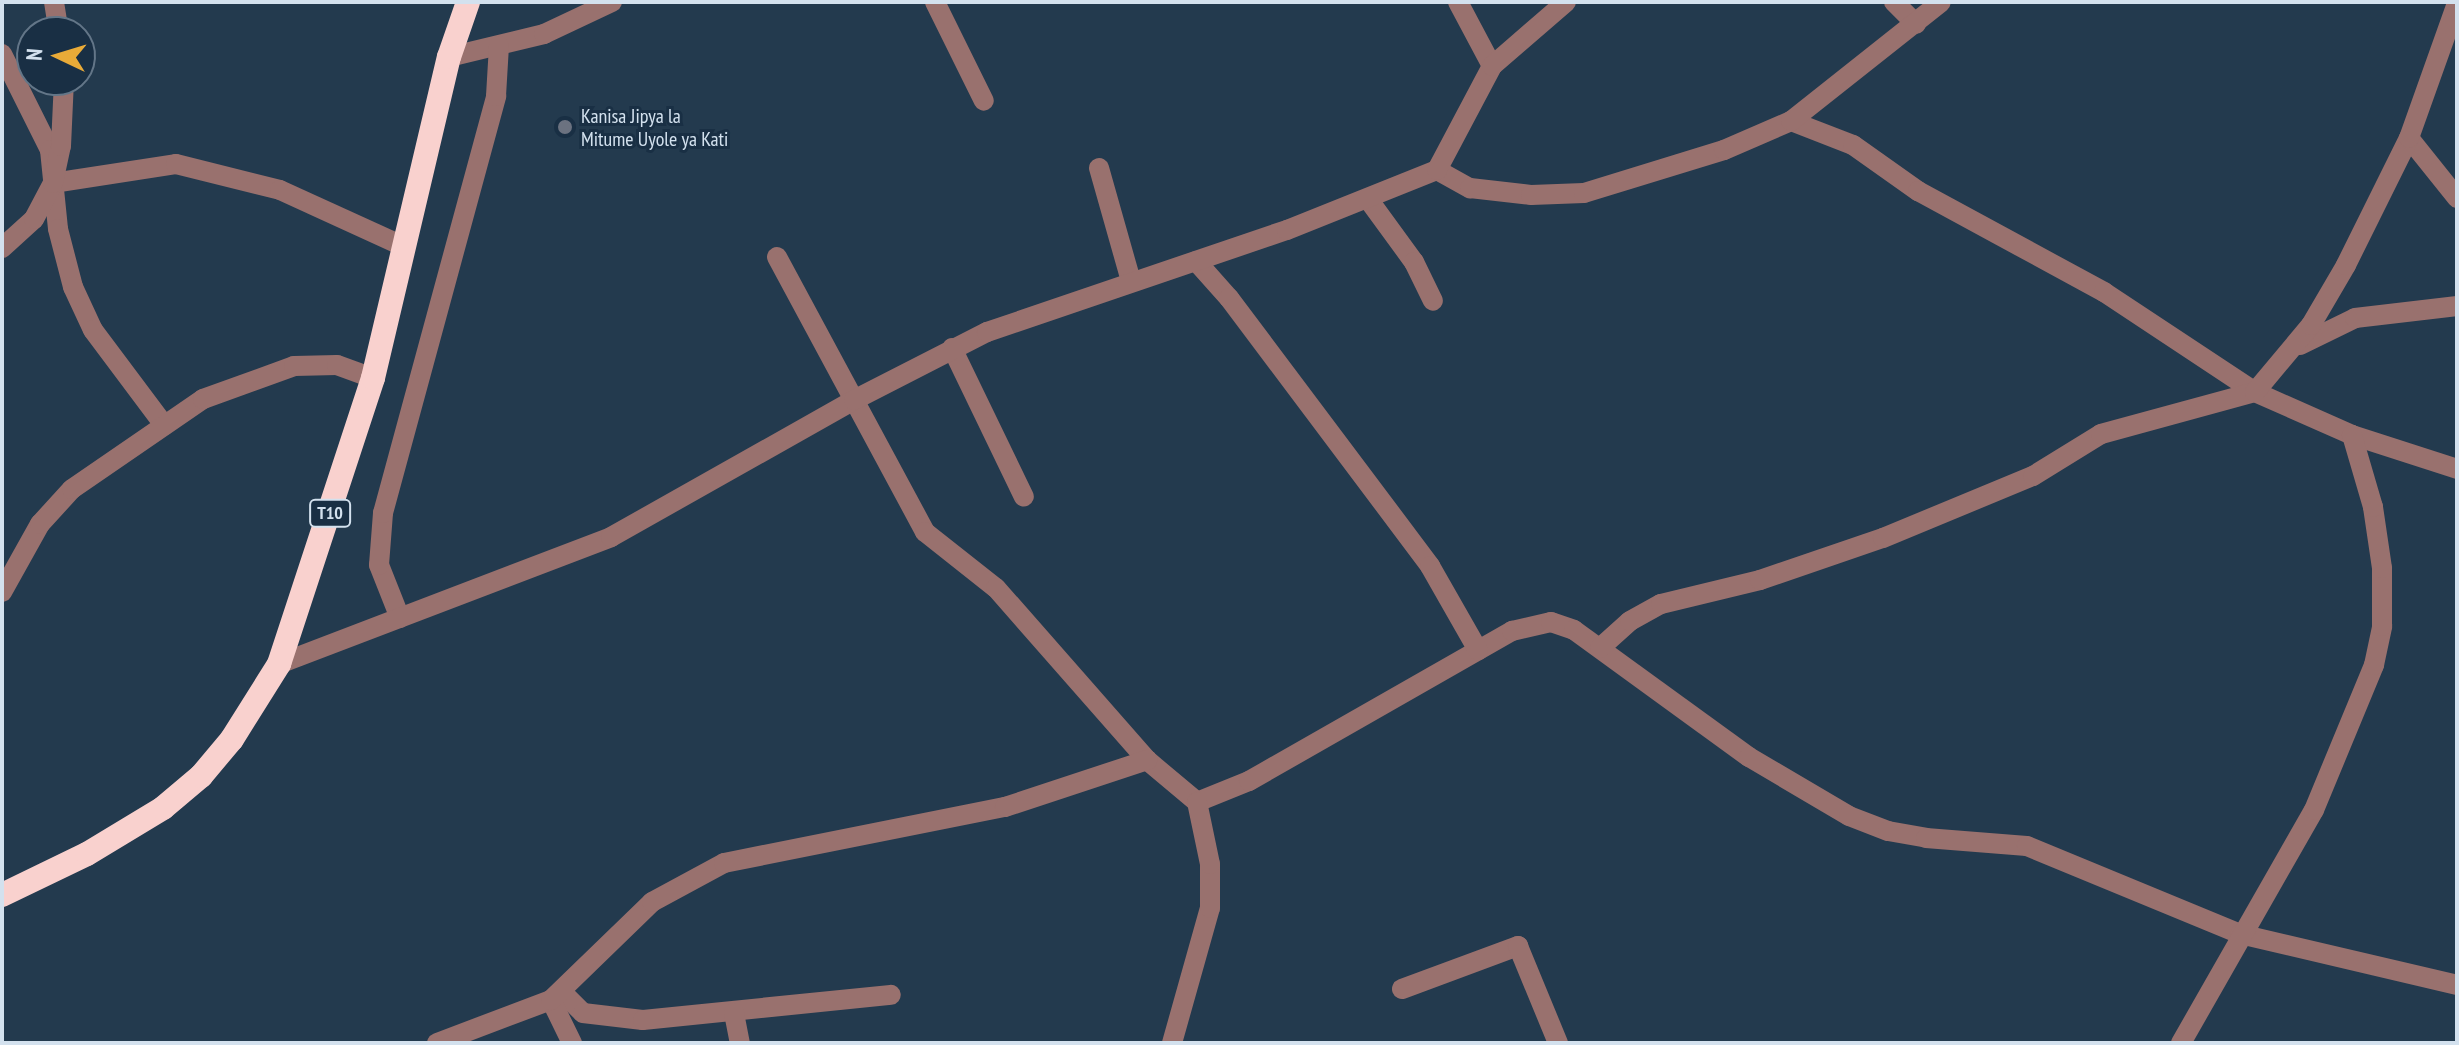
<!DOCTYPE html>
<html>
<head>
<meta charset="utf-8">
<style>
	body { margin:0 }
	#map { position:relative; width:2459px; height:1045px; overflow:hidden; background:#233a4e; font-family:"PT Sans Narrow",sans-serif }
	div>[style] { position:absolute }
	[style*='--x'] { left:calc(var(--x)*1px); top:calc(var(--y)*1px); width:calc(var(--w)*1px); rotate:calc(var(--a)*1deg) }
	.minor>* { height:20px; margin:-10px; padding:0 10px; transform-origin:10px; border-radius:10px; background:#99716e }
	.highway>* { height:24px; margin:-12px; padding:0 12px; transform-origin:12px; border-radius:12px; background:#f9d1ce }
	.dots>* { width:22px; height:22px; translate:-50% -50%; box-sizing:border-box; border:4px solid #192f44; border-radius:50% }
	span { translate:-50% -50%; white-space:nowrap; text-align:center; line-height:1.15; -webkit-text-stroke:6px #192f44; paint-order:stroke }
	.shield-label span { padding:2px 6px; background:#192f44; border:2px solid; border-radius:6px; -webkit-text-stroke-width:0 }
	.shield-label { font-size:18px; color:#d3e1ee; font-weight:700 }
	.poi-label { font-size:20px; color:#d3e1ee }
	.left { translate:0 -50%; text-align:left }
	.frame { position:absolute; inset:0; border:4px solid #d3e1ee; pointer-events:none }
	.north { position:absolute; left:16px; top:16px; width:80px; height:80px; box-sizing:border-box; background:#192f44; border:2px solid #637688; border-radius:50%; rotate:274deg; font-size:22px; font-weight:700; line-height:32px; text-align:center; color:#d3e1ee }
	.north::after { content:''; display:block; margin:auto; width:28px; height:36px; background:#e9ab38; clip-path:polygon(50% 0,100% 100%,50% 72%,0 100%) }
</style>
</head>
<body>
<div id="map">
	<div class="minor">
		<i style="--x:54;--y:2;--w:30;--a:81"></i>
		<i style="--x:935;--y:2;--w:110;--a:63.7"></i>
		<i style="--x:1458;--y:2;--w:72;--a:62"></i>
		<i style="--x:1894;--y:2;--w:31;--a:45"></i>
		<i style="--x:2;--y:54;--w:107;--a:63.4"></i>
		<i style="--x:50;--y:150;--w:79;--a:84.2"></i>
		<i style="--x:58;--y:229;--w:60;--a:75.5"></i>
		<i style="--x:73;--y:287;--w:47;--a:65.1"></i>
		<i style="--x:93;--y:330;--w:119;--a:53.2"></i>
		<i style="--x:449;--y:57;--w:98;--a:-13.6"></i>
		<i style="--x:544;--y:34;--w:75;--a:-25.2"></i>
		<i style="--x:1791;--y:121;--w:66;--a:21.2"></i>
		<i style="--x:1853;--y:145;--w:80;--a:35.3"></i>
		<i style="--x:1918;--y:191;--w:212;--a:28.5"></i>
		<i style="--x:2104;--y:292;--w:181;--a:33.5"></i>
		<i style="--x:2255;--y:392;--w:106;--a:23.9"></i>
		<i style="--x:2352;--y:435;--w:110;--a:17.9"></i>
		<i style="--x:2409;--y:138;--w:77;--a:51.3"></i>
		<i style="--x:1099;--y:168;--w:117;--a:74.2"></i>
		<i style="--x:1437;--y:170;--w:38;--a:29"></i>
		<i style="--x:1470;--y:188;--w:61;--a:6.5"></i>
		<i style="--x:1531;--y:195;--w:53;--a:-2.2"></i>
		<i style="--x:1584;--y:193;--w:146;--a:-17.1"></i>
		<i style="--x:1724;--y:150;--w:73;--a:-23.4"></i>
		<i style="--x:1791;--y:121;--w:191;--a:-38.4"></i>
		<i style="--x:53;--y:183;--w:124;--a:-8.8"></i>
		<i style="--x:176;--y:164;--w:107;--a:14"></i>
		<i style="--x:280;--y:190;--w:137;--a:24.5"></i>
		<i style="--x:1368;--y:199;--w:78;--a:53.9"></i>
		<i style="--x:1414;--y:262;--w:43;--a:64"></i>
		<i style="--x:2;--y:248;--w:43;--a:-42.2"></i>
		<i style="--x:34;--y:219;--w:41;--a:-62.2"></i>
		<i style="--x:53;--y:183;--w:38;--a:-78"></i>
		<i style="--x:61;--y:146;--w:66;--a:-87.4"></i>
		<i style="--x:777;--y:257;--w:312;--a:61.7"></i>
		<i style="--x:925;--y:532;--w:90;--a:38.3"></i>
		<i style="--x:996;--y:588;--w:229;--a:48.7"></i>
		<i style="--x:1147;--y:760;--w:65;--a:40"></i>
		<i style="--x:1197;--y:802;--w:56;--a:-22"></i>
		<i style="--x:1249;--y:781;--w:303;--a:-29.7"></i>
		<i style="--x:1512;--y:631;--w:40;--a:-13"></i>
		<i style="--x:1551;--y:622;--w:24;--a:19"></i>
		<i style="--x:1574;--y:630;--w:216;--a:36"></i>
		<i style="--x:1749;--y:757;--w:116;--a:30.5"></i>
		<i style="--x:1849;--y:816;--w:42;--a:21"></i>
		<i style="--x:1888;--y:831;--w:39;--a:10"></i>
		<i style="--x:1926;--y:838;--w:101;--a:4.5"></i>
		<i style="--x:2027;--y:846;--w:230;--a:22.4"></i>
		<i style="--x:2240;--y:934;--w:223;--a:13.2"></i>
		<i style="--x:1196;--y:261;--w:50;--a:48.3"></i>
		<i style="--x:1229;--y:298;--w:335;--a:53.1"></i>
		<i style="--x:1430;--y:566;--w:97;--a:60.3"></i>
		<i style="--x:2300;--y:345;--w:61;--a:-26.1"></i>
		<i style="--x:2355;--y:318;--w:103;--a:-6.7"></i>
		<i style="--x:952;--y:348;--w:165;--a:64.2"></i>
		<i style="--x:2;--y:592;--w:78;--a:-60.8"></i>
		<i style="--x:40;--y:524;--w:47;--a:-47.6"></i>
		<i style="--x:72;--y:489;--w:159;--a:-34.5"></i>
		<i style="--x:203;--y:399;--w:97;--a:-19.9"></i>
		<i style="--x:294;--y:366;--w:43;--a:-1.3"></i>
		<i style="--x:337;--y:365;--w:38;--a:20"></i>
		<i style="--x:400;--y:618;--w:57;--a:-111.6"></i>
		<i style="--x:379;--y:565;--w:52;--a:-85.6"></i>
		<i style="--x:383;--y:513;--w:432;--a:-74.8"></i>
		<i style="--x:496;--y:96;--w:50;--a:-86.6"></i>
		<i style="--x:1600;--y:648;--w:40;--a:-42"></i>
		<i style="--x:1630;--y:621;--w:35;--a:-29"></i>
		<i style="--x:1661;--y:604;--w:102;--a:-13.6"></i>
		<i style="--x:1760;--y:580;--w:130;--a:-18.9"></i>
		<i style="--x:1883;--y:538;--w:162;--a:-22.5"></i>
		<i style="--x:2033;--y:476;--w:80;--a:-31.7"></i>
		<i style="--x:2101;--y:434;--w:160;--a:-15.3"></i>
		<i style="--x:2255;--y:392;--w:87;--a:-50.1"></i>
		<i style="--x:2311;--y:325;--w:69;--a:-59.7"></i>
		<i style="--x:2346;--y:265;--w:142;--a:-63.6"></i>
		<i style="--x:2409;--y:138;--w:143;--a:-70.4"></i>
		<i style="--x:279;--y:664;--w:355;--a:-20.9"></i>
		<i style="--x:611;--y:537;--w:279;--a:-29.4"></i>
		<i style="--x:854;--y:400;--w:149;--a:-27.1"></i>
		<i style="--x:987;--y:332;--w:317;--a:-18.8"></i>
		<i style="--x:1287;--y:230;--w:162;--a:-21.8"></i>
		<i style="--x:1437;--y:170;--w:118;--a:-62.1"></i>
		<i style="--x:1492;--y:66;--w:98;--a:-40.9"></i>
		<i style="--x:1402;--y:989;--w:124;--a:-20.3"></i>
		<i style="--x:1518;--y:946;--w:105;--a:67.6"></i>
		<i style="--x:563;--y:993;--w:28;--a:45"></i>
		<i style="--x:583;--y:1013;--w:60;--a:6.7"></i>
		<i style="--x:643;--y:1020;--w:249;--a:-5.8"></i>
		<i style="--x:551;--y:1000;--w:48;--a:64"></i>
		<i style="--x:734;--y:1013;--w:31;--a:79"></i>
		<i style="--x:437;--y:1043;--w:122;--a:-20.7"></i>
		<i style="--x:551;--y:1000;--w:141;--a:-44.1"></i>
		<i style="--x:652;--y:902;--w:82;--a:-28.4"></i>
		<i style="--x:724;--y:863;--w:287;--a:-11.3"></i>
		<i style="--x:1005;--y:807;--w:150;--a:-18.3"></i>
		<i style="--x:1172;--y:1043;--w:140;--a:-74.3"></i>
		<i style="--x:1210;--y:908;--w:44;--a:-90"></i>
		<i style="--x:1210;--y:864;--w:63;--a:-101.8"></i>
		<i style="--x:2181;--y:1043;--w:268;--a:-60.3"></i>
		<i style="--x:2314;--y:810;--w:157;--a:-67.5"></i>
		<i style="--x:2374;--y:665;--w:40;--a:-78"></i>
		<i style="--x:2382;--y:626;--w:58;--a:-90"></i>
		<i style="--x:2382;--y:568;--w:62;--a:-98.4"></i>
		<i style="--x:2373;--y:507;--w:75;--a:-106.3"></i>
	</div>
	<div class="highway">
		<i style="--x:2;--y:895;--w:94;--a:-25.8"></i>
		<i style="--x:87;--y:854;--w:89;--a:-31.2"></i>
		<i style="--x:163;--y:808;--w:50;--a:-40.1"></i>
		<i style="--x:201;--y:776;--w:48;--a:-50"></i>
		<i style="--x:232;--y:739;--w:89;--a:-57.9"></i>
		<i style="--x:279;--y:664;--w:301;--a:-71.8"></i>
		<i style="--x:373;--y:378;--w:330;--a:-76.7"></i>
		<i style="--x:449;--y:57;--w:58;--a:-70.9"></i>
	</div>
	<div class="dots">
		<i style="left:565px;top:127px;background:#6b7280"></i>
	</div>
	<div class="shield-label">
		<span style="left:330px;top:513px">T10</span>
	</div>
	<div class="poi-label">
		<span class="left" style="left:581px;top:128px">Kanisa Jipya la<br>Mitume Uyole ya Kati</span>
	</div>
	<div class="frame"></div>
	<div class="north">N</div>
</div>
</body>
</html>
